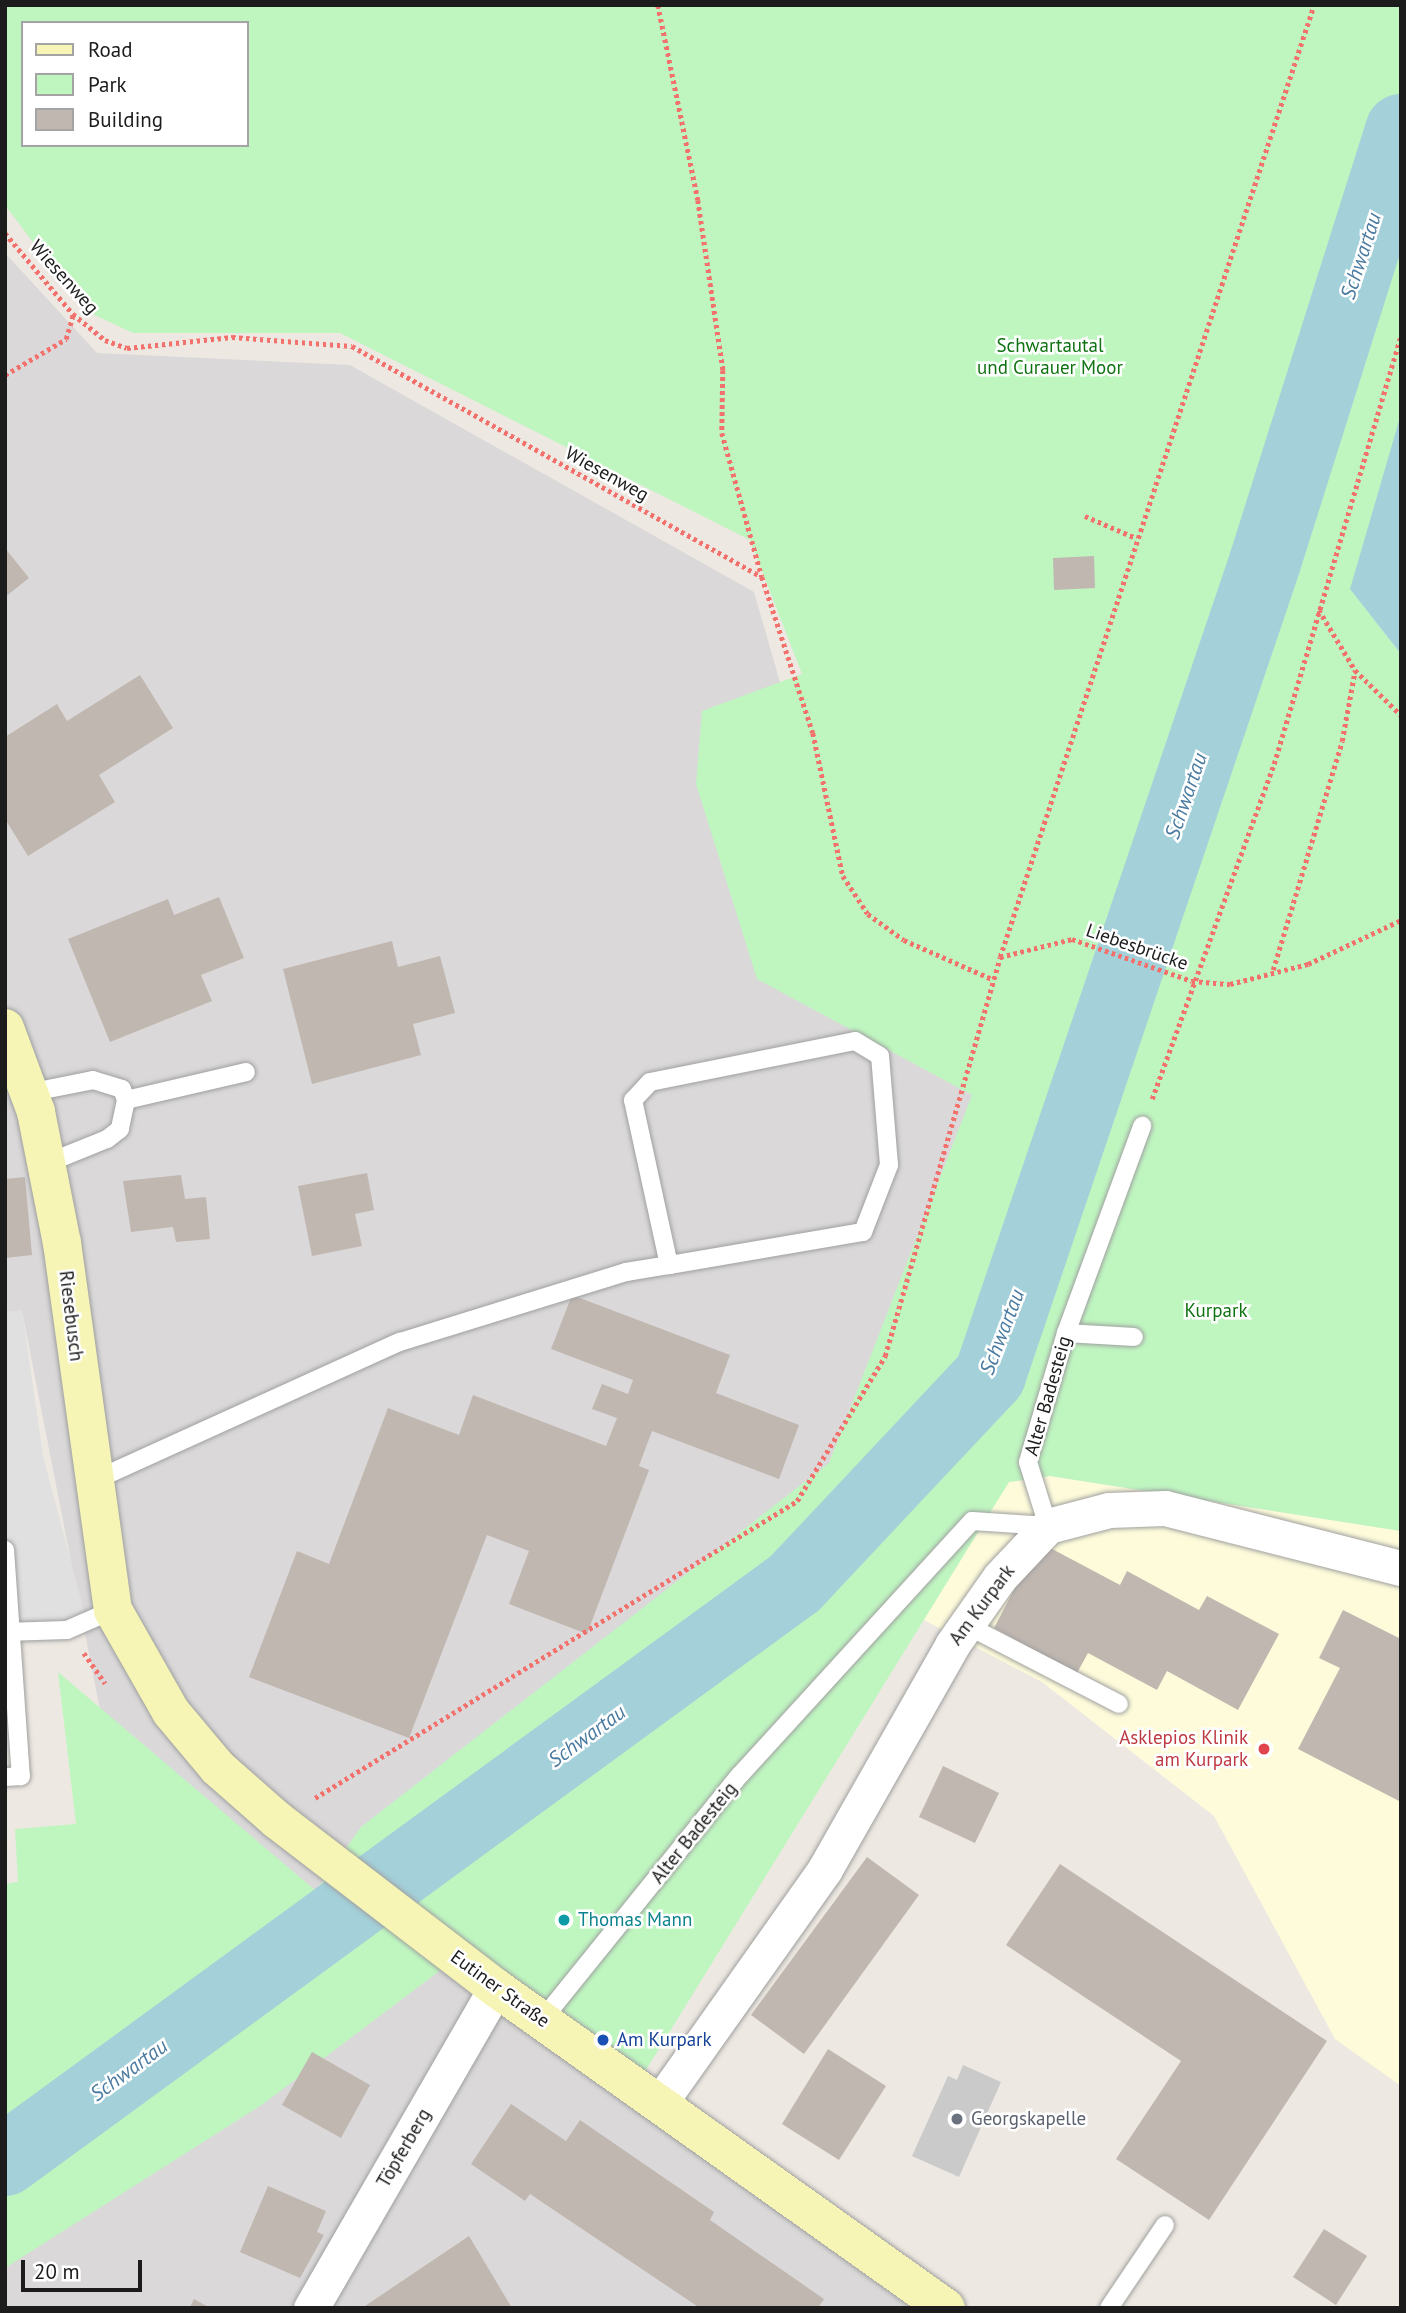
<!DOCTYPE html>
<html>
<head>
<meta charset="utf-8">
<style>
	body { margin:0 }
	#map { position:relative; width:1406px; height:2313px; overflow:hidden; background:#ede8e1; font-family:"PT Sans",sans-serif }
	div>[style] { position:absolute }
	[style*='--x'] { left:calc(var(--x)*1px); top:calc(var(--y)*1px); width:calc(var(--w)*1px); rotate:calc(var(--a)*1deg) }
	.residential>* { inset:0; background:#dad8d9 }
	.education>* { inset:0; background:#fdfbda }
	.religious>* { inset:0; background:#cacaca }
	.park>* { inset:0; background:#bff6c0 }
	.parking>* { inset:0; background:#e0e0e0 }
	.water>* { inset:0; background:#a3d0d9 }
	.river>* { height:72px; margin:-36px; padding:0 36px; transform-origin:36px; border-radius:36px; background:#a3d0d9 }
	.building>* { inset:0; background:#c1b7b1 }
	.path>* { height:4.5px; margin-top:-2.25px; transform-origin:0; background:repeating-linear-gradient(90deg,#f3716c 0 3.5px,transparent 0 7px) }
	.roads { filter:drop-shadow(0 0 2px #a0a0a0) drop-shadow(0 0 2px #a0a0a0) }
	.lane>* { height:18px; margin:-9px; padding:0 9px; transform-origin:9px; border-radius:9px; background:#fff }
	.street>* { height:35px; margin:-17.5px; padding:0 17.5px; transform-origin:17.5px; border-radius:17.5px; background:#fff }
	.secondary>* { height:38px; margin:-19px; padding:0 19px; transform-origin:19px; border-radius:19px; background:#f6f5b6 }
	.dots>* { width:19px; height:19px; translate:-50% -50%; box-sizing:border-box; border:4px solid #fff; border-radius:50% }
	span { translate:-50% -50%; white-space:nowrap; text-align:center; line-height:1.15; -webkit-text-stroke:5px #fff; paint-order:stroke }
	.street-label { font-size:19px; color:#1c1c1c }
	.park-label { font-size:19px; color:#107312 }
	.health-label { font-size:19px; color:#be3a42 }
	.right { translate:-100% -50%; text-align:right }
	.culture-label { font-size:19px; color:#0d838f }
	.left { translate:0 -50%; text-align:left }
	.transit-label { font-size:19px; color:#164399 }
	.worship-label { font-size:19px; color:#5b616d }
	.water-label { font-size:21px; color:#4a7a9f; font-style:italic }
	.frame { position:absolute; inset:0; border:7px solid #1c1c1c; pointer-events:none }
	.legend { position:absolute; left:21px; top:21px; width:228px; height:126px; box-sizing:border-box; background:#fff; border:2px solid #a4a4a4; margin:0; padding:9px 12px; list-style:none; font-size:21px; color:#1c1c1c }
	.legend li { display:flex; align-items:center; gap:14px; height:35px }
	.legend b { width:35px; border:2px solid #a4a4a4 }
	.scale { position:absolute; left:21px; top:2260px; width:121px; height:32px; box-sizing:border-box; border:4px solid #1c1c1c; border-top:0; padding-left:9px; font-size:21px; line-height:24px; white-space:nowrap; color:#1c1c1c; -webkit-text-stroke:5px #fff; paint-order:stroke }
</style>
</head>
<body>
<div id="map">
	<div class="residential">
		<i style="clip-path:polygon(5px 253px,97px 353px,350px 365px,754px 592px,852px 932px,1115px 1032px,633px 2091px,911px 2308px,5px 2308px,5px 2230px,306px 1897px,111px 1766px,22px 1311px,5px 1312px)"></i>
	</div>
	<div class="education">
		<i style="clip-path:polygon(1050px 1476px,1401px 1531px,1401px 2086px,1335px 2039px,1214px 1816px,1042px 1682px,920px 1618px,1009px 1482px)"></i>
	</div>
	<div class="religious">
		<i style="clip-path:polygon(963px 2065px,1001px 2082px,959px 2177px,912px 2156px,948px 2076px,957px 2080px)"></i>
	</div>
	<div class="park">
		<i style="clip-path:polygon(evenodd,5px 5px,1401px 5px,1401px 461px,1354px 594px,1401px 654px,1401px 1531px,1050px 1476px,1009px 1482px,633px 2091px,450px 1963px,263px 2104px,5px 2268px,5px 1884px,18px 1882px,15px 1829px,76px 1824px,58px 1672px,316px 1891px,361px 1827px,829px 1463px,972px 1095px,757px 979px,696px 784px,702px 711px,802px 674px,750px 540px,340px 333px,133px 333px,84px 310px,5px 205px,5px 5px,23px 23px,247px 23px,247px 145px,23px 145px,23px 23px)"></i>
	</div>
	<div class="parking">
		<i style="clip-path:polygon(22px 1310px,43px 1456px,89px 1630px,5px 1631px,5px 1312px)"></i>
	</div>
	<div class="water">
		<i style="clip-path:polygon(1401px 414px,1401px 654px,1350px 589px)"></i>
	</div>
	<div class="river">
		<i style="--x:5;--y:2160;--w:978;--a:-36.14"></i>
		<i style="--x:795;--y:1583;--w:285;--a:-46.8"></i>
		<i style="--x:990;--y:1375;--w:858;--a:-71.31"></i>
		<i style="--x:1265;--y:562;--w:453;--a:-72.5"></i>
	</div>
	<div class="building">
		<i style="clip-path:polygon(5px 548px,29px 578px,5px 597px)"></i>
		<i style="clip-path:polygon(1094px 556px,1095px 588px,1054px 590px,1053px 558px)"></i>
		<i style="clip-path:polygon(140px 675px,173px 728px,99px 775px,115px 802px,28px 856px,5px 819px,5px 737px,57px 704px,67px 721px)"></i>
		<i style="clip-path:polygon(219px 897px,244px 958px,201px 975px,212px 1001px,110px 1042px,68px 939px,168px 899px,174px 915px)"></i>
		<i style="clip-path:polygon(392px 941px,398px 967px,440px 956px,455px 1013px,413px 1024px,421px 1055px,312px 1084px,283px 969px)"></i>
		<i style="clip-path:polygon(367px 1173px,374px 1210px,355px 1214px,362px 1246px,312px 1256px,298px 1186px)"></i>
		<i style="clip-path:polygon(181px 1175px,185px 1199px,206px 1197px,210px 1239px,176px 1242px,173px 1227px,131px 1232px,123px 1181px)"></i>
		<i style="clip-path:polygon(25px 1177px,32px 1255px,5px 1258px,5px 1179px)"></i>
		<i style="clip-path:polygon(572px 1295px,730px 1355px,716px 1393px,799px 1425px,779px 1479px,652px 1431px,639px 1466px,649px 1470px,587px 1634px,509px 1604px,529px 1551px,487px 1535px,409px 1738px,249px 1677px,297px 1551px,329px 1564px,388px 1408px,459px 1435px,473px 1395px,606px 1446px,617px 1418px,592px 1409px,602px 1384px,628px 1394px,633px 1380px,551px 1349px)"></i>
		<i style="clip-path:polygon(1039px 1542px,1120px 1585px,1127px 1571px,1199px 1610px,1207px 1596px,1279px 1634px,1238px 1710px,1167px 1671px,1157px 1690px,1088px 1653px,1077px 1673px,994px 1628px)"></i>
		<i style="clip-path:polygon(1343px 1610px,1401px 1639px,1401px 1802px,1298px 1749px,1340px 1668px,1319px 1658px)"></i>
		<i style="clip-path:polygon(943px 1766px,999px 1793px,975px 1843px,919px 1817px)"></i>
		<i style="clip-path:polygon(867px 1857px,919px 1895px,804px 2054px,751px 2015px)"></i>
		<i style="clip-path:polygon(1060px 1864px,1327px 2041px,1209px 2220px,1116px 2159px,1181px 2061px,1006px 1945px)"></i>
		<i style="clip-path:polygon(828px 2049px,886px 2086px,839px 2160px,782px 2124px)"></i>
		<i style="clip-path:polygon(312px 2052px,370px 2085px,341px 2138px,282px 2105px)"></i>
		<i style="clip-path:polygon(511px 2104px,566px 2141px,580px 2120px,714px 2212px,710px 2220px,824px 2299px,818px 2308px,700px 2308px,530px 2194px,525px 2201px,471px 2164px)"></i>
		<i style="clip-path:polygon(268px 2186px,326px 2211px,317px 2232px,324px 2235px,300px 2278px,240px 2252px)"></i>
		<i style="clip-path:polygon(1324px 2229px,1367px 2256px,1336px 2305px,1293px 2277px)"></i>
		<i style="clip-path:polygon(469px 2236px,512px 2308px,362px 2308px)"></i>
		<i style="clip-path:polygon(194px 2299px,210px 2308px,179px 2308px,190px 2307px)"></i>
	</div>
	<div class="path">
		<i style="--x:658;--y:5;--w:199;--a:78.4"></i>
		<i style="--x:698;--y:200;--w:172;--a:81.6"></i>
		<i style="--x:723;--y:370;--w:63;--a:90.9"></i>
		<i style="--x:722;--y:433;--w:149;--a:74.5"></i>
		<i style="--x:5;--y:233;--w:106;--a:50"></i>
		<i style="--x:73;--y:314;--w:41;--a:39.1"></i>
		<i style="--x:105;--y:340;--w:23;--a:20"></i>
		<i style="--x:127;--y:348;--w:106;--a:-6"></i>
		<i style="--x:232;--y:337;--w:120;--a:4.3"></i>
		<i style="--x:352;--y:346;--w:471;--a:29.4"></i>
		<i style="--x:762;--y:577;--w:164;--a:71.9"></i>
		<i style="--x:813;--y:733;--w:146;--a:78.2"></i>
		<i style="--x:843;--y:876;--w:45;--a:56.7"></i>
		<i style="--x:868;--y:914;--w:44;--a:35.8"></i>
		<i style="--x:904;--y:940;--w:96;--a:23.9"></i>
		<i style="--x:5;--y:375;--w:71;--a:-30.5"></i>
		<i style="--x:66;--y:339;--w:26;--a:-74"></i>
		<i style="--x:1085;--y:516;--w:56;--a:23.3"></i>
		<i style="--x:1319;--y:610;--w:70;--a:59"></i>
		<i style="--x:1355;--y:670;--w:64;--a:44.4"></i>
		<i style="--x:1000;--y:957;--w:1002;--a:-71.75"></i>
		<i style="--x:1273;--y:970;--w:239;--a:-73.2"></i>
		<i style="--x:1342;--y:741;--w:72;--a:-79.6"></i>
		<i style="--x:1152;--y:1099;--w:357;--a:-70"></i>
		<i style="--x:1274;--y:764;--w:448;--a:-73.5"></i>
		<i style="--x:84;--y:1653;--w:37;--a:55"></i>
		<i style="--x:315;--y:1798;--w:566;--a:-31.64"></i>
		<i style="--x:797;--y:1501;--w:170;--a:-58.7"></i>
		<i style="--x:885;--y:1356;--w:415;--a:-73.9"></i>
		<i style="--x:1000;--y:957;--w:74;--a:-14"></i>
		<i style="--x:1072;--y:939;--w:127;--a:19.3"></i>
		<i style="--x:1192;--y:981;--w:38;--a:5"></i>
		<i style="--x:1230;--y:984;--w:81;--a:-14.4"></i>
		<i style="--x:1308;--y:964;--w:103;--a:-25.3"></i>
	</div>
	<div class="roads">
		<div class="lane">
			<i style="--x:28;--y:1093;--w:66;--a:-11.3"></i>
			<i style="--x:93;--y:1080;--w:30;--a:17"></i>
			<i style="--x:122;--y:1089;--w:12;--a:70"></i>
			<i style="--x:126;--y:1100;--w:30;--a:102"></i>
			<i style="--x:120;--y:1129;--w:16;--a:142"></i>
			<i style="--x:107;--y:1139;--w:67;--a:158"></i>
			<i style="--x:126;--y:1100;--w:123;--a:-13.1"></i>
			<i style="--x:1066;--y:1333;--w:68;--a:3.4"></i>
			<i style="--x:93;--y:1481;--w:337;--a:-24.4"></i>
			<i style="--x:400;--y:1342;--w:237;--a:-17.2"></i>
			<i style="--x:626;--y:1272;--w:44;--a:-9.2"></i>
			<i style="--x:669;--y:1265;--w:197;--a:-9.7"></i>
			<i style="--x:863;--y:1232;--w:72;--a:-68.8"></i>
			<i style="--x:889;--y:1165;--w:109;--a:-94.7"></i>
			<i style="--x:880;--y:1056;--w:29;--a:-149"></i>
			<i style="--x:855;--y:1041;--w:209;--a:168.7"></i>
			<i style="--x:650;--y:1082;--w:25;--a:133"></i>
			<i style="--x:633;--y:1100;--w:169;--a:77.7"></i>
			<i style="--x:5;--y:1550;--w:227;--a:86"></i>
			<i style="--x:21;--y:1776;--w:16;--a:176"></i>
			<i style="--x:966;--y:1625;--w:172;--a:27.3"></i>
			<i style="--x:5;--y:1632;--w:62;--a:-1.8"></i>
			<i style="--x:67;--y:1630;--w:50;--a:-23.5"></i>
			<i style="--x:542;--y:2020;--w:315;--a:-51.1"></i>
			<i style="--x:740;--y:1775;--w:344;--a:-47.6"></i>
			<i style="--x:972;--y:1521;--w:76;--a:3.8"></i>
			<i style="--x:1048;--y:1526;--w:67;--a:-107.4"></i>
			<i style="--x:1028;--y:1462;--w:134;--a:-73.6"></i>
			<i style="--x:1066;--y:1333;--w:221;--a:-69.8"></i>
			<i style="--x:1109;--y:2308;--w:100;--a:-56"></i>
		</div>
		<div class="street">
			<i style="--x:661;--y:2101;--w:284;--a:-54.7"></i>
			<i style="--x:825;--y:1869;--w:257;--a:-60.4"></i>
			<i style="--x:952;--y:1645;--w:83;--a:-54.8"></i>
			<i style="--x:1000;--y:1577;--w:70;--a:-46.7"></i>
			<i style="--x:1048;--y:1526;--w:63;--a:-14.7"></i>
			<i style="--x:1109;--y:1510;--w:56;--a:-2"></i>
			<i style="--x:1165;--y:1508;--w:244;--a:14.3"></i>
			<i style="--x:311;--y:2308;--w:370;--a:-60"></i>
		</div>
		<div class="secondary">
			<i style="--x:5;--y:1028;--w:90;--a:69.7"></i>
			<i style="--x:36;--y:1112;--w:134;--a:78.8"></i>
			<i style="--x:62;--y:1243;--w:371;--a:82.1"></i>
			<i style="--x:113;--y:1610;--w:117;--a:60.4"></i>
			<i style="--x:171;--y:1712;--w:73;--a:50"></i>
			<i style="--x:218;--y:1768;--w:79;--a:41.4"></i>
			<i style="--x:277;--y:1820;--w:276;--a:37.5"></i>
			<i style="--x:496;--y:1988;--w:552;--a:35.42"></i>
		</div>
	</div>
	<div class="dots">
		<i style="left:1264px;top:1749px;background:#e0444e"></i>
		<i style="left:564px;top:1920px;background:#0f9aa8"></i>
		<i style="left:603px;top:2040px;background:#1a4fb4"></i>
		<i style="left:957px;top:2119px;background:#6b7280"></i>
	</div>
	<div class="street-label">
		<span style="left:64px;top:277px;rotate:48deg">Wiesenweg</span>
		<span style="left:607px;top:474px;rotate:29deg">Wiesenweg</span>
		<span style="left:1137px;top:947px;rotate:19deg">Liebesbrücke</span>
		<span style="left:71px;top:1316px;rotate:83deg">Riesebusch</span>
		<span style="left:1048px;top:1396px;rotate:-74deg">Alter Badesteig</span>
		<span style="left:982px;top:1605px;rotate:-53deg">Am Kurpark</span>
		<span style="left:694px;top:1833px;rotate:-51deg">Alter Badesteig</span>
		<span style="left:500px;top:1989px;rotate:36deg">Eutiner Straße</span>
		<span style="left:404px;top:2148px;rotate:-60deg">Töpferberg</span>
	</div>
	<div class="park-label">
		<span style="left:1050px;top:357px">Schwartautal<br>und Curauer Moor</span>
		<span style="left:1216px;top:1311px">Kurpark</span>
	</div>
	<div class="health-label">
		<span class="right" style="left:1248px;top:1749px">Asklepios Klinik<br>am Kurpark</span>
	</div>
	<div class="culture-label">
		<span class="left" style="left:578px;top:1920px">Thomas Mann</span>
	</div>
	<div class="transit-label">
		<span class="left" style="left:617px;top:2040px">Am Kurpark</span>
	</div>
	<div class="worship-label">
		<span class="left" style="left:971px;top:2119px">Georgskapelle</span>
	</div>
	<div class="water-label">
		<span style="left:1361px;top:256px;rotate:-72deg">Schwartau</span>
		<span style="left:1186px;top:796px;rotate:-71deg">Schwartau</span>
		<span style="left:1002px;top:1332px;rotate:-69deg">Schwartau</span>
		<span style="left:587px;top:1736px;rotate:-36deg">Schwartau</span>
		<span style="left:129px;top:2070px;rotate:-36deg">Schwartau</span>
	</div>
	<div class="frame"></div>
	<ul class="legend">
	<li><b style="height:9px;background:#f6f5b6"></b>Road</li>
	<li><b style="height:19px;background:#bff6c0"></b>Park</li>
	<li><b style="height:19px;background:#c1b7b1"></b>Building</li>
	</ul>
	<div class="scale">20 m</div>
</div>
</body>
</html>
